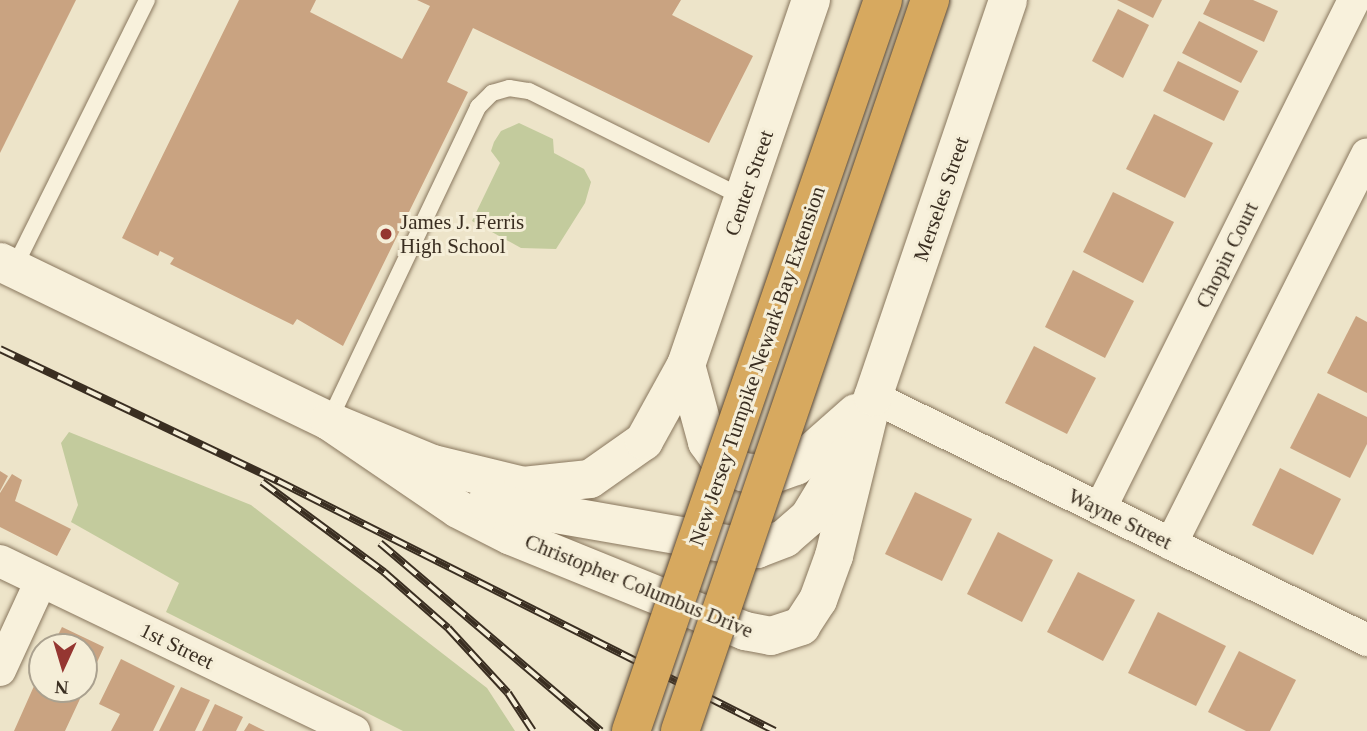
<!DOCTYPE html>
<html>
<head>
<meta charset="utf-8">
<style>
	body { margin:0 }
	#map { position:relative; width:1367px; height:731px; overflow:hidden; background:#ede4c9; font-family:"Times New Roman",serif }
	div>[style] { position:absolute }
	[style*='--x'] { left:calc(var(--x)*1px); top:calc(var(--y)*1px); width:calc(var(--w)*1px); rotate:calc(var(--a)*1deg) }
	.green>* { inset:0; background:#c3cb9d }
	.building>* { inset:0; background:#c9a381 }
	.roads { filter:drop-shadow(0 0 2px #89775e) drop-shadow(0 0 2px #89775e) }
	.service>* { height:16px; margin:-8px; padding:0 8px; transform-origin:8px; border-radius:8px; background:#f8f1dc }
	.minor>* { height:32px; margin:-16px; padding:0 16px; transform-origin:16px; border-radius:16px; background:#f8f1dc }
	.secondary>* { height:38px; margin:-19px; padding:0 19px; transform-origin:19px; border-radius:19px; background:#f8f1dc }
	.rail>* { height:8px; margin-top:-4px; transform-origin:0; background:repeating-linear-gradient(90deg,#f5eed8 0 16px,#3a2e21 0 32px); box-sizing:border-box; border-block:2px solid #3a2e21 }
	.bridges { filter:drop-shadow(0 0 2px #574532) drop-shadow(0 0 2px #574532) }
	.motorway-bridge>* { height:38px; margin:-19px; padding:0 19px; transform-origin:19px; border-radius:19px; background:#d7a95f }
	.dots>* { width:19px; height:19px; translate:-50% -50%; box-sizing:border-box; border:4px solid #f5eed8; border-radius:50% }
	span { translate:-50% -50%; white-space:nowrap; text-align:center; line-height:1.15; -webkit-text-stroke:6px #f5eed8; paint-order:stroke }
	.street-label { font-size:21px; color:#3a2e21 }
	.poi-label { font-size:21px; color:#3a2e21 }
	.left { translate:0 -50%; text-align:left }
	.north { position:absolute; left:28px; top:633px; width:70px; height:70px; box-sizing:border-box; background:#f5eed8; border:2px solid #aaa18f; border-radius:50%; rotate:184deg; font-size:19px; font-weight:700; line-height:28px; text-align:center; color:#3a2e21 }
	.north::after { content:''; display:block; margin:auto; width:24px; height:32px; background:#953631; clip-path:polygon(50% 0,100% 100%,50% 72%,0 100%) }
</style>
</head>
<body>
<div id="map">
	<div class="green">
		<i style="clip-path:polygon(519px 123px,553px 139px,554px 153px,584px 169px,591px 182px,585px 203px,556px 249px,521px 248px,472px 221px,500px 163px,491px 151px,494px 142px,501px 131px)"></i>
		<i style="clip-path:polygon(69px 432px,251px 505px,487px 688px,515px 731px,403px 731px,166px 612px,179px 583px,71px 522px,78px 505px,61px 443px)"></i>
	</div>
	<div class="building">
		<i style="clip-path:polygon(0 0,76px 0,0 153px)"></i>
		<i style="clip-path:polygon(239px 0,316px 0,310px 12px,402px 59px,430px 6px,417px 0,681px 0,672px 15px,753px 56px,709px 143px,473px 28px,447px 82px,468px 92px,343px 346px,297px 319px,293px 325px,170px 264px,174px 258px,160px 251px,158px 256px,122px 238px)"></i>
		<i style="clip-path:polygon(1117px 0,1162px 0,1153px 18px)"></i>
		<i style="clip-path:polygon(1210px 0,1253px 0,1278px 11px,1264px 42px,1203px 14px)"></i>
		<i style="clip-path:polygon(1118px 9px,1149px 25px,1123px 78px,1092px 61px)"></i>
		<i style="clip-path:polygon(1199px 21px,1258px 51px,1241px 83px,1182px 53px)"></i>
		<i style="clip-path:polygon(1178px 61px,1239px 91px,1224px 121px,1163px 91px)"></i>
		<i style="clip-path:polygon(1154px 114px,1213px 143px,1185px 198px,1126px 169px)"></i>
		<i style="clip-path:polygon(1113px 192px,1174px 222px,1143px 283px,1083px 252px)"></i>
		<i style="clip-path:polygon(1073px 270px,1134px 301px,1105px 358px,1045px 327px)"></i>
		<i style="clip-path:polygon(1356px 316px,1367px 322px,1367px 393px,1327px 373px)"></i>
		<i style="clip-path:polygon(1034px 346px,1096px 378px,1067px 434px,1005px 403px)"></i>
		<i style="clip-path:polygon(1318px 393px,1367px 417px,1367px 444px,1350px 478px,1290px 448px)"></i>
		<i style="clip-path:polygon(1280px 468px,1341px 499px,1313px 555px,1252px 525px)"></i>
		<i style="clip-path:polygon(0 471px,8px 476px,0 491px)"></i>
		<i style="clip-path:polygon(12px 474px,22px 480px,15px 501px,71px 529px,57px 556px,0 527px,0 493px)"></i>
		<i style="clip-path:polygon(915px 492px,972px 519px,942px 581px,885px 554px)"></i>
		<i style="clip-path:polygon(998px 532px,1053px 560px,1022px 622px,967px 594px)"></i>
		<i style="clip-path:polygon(1078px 572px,1135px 600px,1103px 661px,1047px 632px)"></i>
		<i style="clip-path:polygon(1158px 612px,1226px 646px,1196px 706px,1128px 673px)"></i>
		<i style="clip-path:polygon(62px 627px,104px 647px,93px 671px,65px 731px,14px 731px,42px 668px,42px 689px,84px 689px,84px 647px,52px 647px)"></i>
		<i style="clip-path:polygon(1239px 651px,1296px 680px,1270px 731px,1246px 731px,1208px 712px)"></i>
		<i style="clip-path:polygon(121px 659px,175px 686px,153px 731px,111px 731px,120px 714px,99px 704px)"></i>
		<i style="clip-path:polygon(181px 687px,210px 700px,195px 731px,159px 731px)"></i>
		<i style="clip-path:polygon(215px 704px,243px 717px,236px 731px,202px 731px)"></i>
		<i style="clip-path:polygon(249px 723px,265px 731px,244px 731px)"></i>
	</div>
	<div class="roads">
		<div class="service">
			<i style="--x:14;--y:268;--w:299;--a:-63.6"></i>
			<i style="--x:329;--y:421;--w:348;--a:-64.6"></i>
			<i style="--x:478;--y:107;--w:20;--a:-45"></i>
			<i style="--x:492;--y:93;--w:18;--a:-16"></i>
			<i style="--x:509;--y:88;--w:20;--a:9"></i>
			<i style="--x:529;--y:91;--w:239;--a:26.4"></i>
		</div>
		<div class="minor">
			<i style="--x:873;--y:397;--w:551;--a:26.19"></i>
			<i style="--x:1100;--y:509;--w:569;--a:-63.48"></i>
			<i style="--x:1171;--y:544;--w:436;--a:-63.3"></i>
			<i style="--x:0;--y:561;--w:393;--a:25.7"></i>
			<i style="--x:0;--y:670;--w:98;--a:-65.3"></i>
		</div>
		<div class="secondary">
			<i style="--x:0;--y:262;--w:365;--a:25.8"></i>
			<i style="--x:329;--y:421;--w:113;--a:22.5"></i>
			<i style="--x:433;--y:464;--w:93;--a:13.7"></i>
			<i style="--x:523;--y:486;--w:67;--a:-6"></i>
			<i style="--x:590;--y:479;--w:66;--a:-35.1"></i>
			<i style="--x:644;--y:441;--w:87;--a:-61.1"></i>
			<i style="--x:686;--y:365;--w:386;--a:-71.1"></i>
			<i style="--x:686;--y:365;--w:80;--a:74.7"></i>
			<i style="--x:707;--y:442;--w:17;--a:54"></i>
			<i style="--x:717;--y:456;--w:31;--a:32"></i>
			<i style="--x:743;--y:472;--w:28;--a:6"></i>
			<i style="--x:771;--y:475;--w:27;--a:-20"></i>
			<i style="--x:796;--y:466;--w:80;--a:-41.5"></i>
			<i style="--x:329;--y:421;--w:156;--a:34.3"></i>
			<i style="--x:458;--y:509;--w:59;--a:27"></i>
			<i style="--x:511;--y:536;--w:253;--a:22.1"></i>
			<i style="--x:745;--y:631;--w:26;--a:11"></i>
			<i style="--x:771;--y:636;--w:32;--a:-18"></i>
			<i style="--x:801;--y:626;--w:31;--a:-57"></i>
			<i style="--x:818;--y:600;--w:47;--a:-70"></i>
			<i style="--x:834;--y:556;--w:164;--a:-76.2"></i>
			<i style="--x:873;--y:397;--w:419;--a:-71.2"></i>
			<i style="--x:487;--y:502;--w:274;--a:9.9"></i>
			<i style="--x:757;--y:549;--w:30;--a:-21"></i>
			<i style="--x:785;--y:538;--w:32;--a:-41"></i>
			<i style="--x:809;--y:517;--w:71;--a:-58.8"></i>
		</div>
	</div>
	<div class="rail">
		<i style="--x:0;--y:349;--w:308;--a:25.4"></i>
		<i style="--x:278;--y:481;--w:556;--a:26.7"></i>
		<i style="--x:262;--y:482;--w:152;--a:36.4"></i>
		<i style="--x:384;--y:572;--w:85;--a:41.2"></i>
		<i style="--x:448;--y:628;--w:88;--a:47.3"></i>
		<i style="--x:508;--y:693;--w:45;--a:56.7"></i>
		<i style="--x:380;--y:543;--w:290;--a:40.4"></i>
	</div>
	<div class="bridges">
		<div class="motorway-bridge">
			<i style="--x:631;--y:731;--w:773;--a:-70.98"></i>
			<i style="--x:680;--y:731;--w:773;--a:-71.12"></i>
		</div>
	</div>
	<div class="dots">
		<i style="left:386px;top:234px;background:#953631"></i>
	</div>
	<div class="street-label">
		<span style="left:749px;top:183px;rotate:-71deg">Center Street</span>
		<span style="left:941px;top:199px;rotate:-71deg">Merseles Street</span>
		<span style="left:1227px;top:255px;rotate:-64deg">Chopin Court</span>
		<span style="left:757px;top:366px;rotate:-71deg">New Jersey Turnpike Newark Bay Extension</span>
		<span style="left:1120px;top:519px;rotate:26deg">Wayne Street</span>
		<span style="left:639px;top:586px;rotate:22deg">Christopher Columbus Drive</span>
		<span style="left:177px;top:646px;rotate:26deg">1st Street</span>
	</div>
	<div class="poi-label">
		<span class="left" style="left:400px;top:234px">James J. Ferris<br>High School</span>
	</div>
	<div class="north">N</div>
</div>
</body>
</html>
